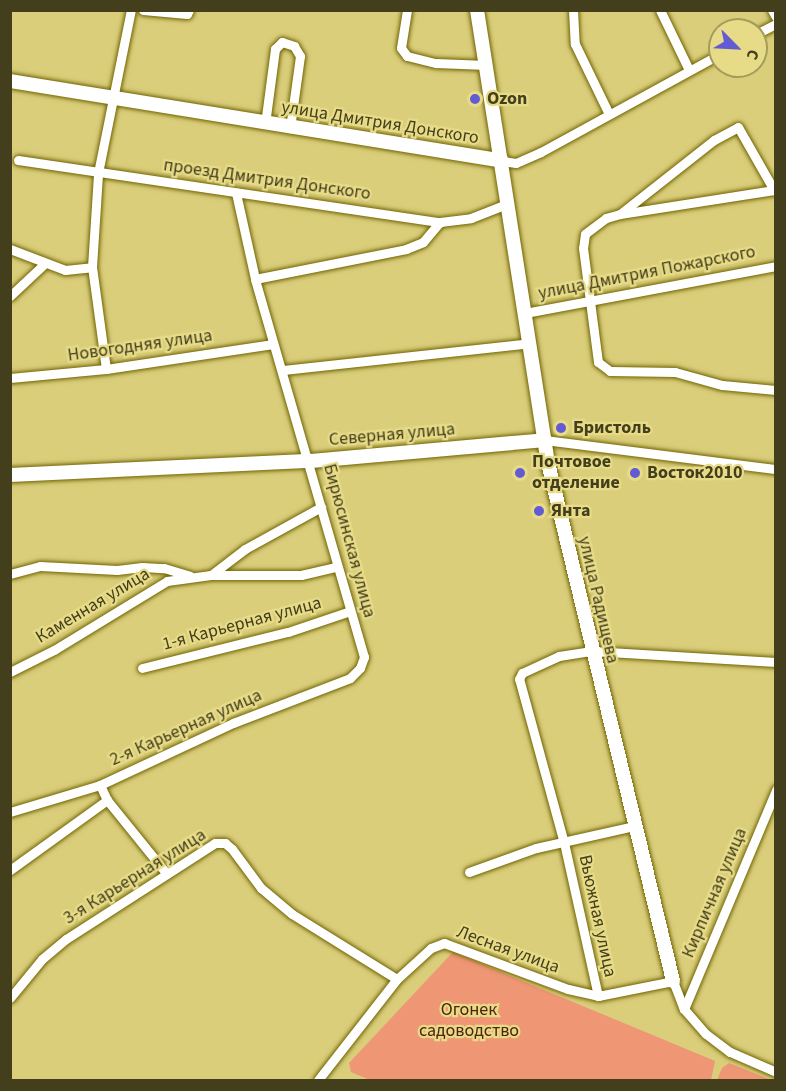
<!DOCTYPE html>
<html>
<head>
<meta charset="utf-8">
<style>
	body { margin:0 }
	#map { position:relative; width:786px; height:1091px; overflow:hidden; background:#dace7b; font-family:"Source Sans 3",sans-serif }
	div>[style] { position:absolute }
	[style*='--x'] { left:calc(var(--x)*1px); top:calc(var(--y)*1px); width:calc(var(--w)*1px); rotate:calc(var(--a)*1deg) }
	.green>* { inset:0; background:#ef9675 }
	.roads { filter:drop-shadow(0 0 2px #716500) drop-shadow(0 0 2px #716500) }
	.street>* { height:9px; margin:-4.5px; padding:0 4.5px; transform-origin:4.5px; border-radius:4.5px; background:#fff }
	.secondary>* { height:14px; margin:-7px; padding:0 7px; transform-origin:7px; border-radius:7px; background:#fff }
	.dots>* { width:16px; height:16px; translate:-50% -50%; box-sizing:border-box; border:3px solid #e7db88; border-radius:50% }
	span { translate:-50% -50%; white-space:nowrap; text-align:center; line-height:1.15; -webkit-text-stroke:4.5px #e7db88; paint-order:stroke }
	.poi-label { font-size:18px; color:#433e1b; font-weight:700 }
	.left { translate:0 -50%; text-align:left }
	.street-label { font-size:18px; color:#433e1b }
	.park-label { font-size:18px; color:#502210 }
	.frame { position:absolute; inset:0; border:12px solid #433e1b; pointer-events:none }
	.north { position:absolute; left:708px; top:18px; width:60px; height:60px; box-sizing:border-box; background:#e7db88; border:2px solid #a59c5c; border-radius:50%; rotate:114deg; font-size:16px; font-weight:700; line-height:24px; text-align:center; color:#433e1b }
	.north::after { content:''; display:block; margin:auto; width:21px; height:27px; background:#625bd4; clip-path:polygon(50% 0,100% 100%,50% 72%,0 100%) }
</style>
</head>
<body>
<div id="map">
	<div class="green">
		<i style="clip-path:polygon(453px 952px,715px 1061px,711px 1080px,370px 1080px,351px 1072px,349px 1063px)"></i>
		<i style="clip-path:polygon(729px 1063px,744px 1069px,771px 1080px,717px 1080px,722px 1068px)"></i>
	</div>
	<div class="roads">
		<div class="street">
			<i style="--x:143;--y:10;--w:44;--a:5.2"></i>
			<i style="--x:187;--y:14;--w:4;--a:-63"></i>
			<i style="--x:407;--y:10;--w:38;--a:99"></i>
			<i style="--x:401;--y:48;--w:10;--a:53"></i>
			<i style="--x:407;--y:56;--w:30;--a:14"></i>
			<i style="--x:436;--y:63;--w:50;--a:2.3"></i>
			<i style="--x:573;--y:10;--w:34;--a:87"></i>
			<i style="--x:575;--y:44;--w:78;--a:64.1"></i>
			<i style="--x:660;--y:10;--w:67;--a:64.2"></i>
			<i style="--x:772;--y:10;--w:8;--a:60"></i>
			<i style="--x:756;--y:34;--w:22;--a:-27"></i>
			<i style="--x:265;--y:124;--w:76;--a:-82.4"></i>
			<i style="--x:275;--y:49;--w:10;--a:-45"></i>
			<i style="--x:282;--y:42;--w:13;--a:18"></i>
			<i style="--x:294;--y:46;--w:12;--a:59"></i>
			<i style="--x:300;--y:56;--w:73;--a:97.9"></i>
			<i style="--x:738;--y:127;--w:73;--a:60.3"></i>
			<i style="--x:774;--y:190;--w:156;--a:171.1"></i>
			<i style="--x:620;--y:214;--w:120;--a:-38.2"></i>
			<i style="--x:714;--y:140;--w:27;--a:-28"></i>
			<i style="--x:18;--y:160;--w:427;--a:8.4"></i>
			<i style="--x:440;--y:222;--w:31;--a:-7"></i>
			<i style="--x:471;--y:218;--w:41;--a:-21.5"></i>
			<i style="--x:502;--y:161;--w:14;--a:8"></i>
			<i style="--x:516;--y:163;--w:27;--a:-24"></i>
			<i style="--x:541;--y:152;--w:204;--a:-28.7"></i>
			<i style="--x:236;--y:193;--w:88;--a:77.5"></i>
			<i style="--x:620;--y:214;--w:15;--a:164"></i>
			<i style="--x:606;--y:218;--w:26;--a:143"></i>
			<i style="--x:585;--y:234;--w:14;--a:98"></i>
			<i style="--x:583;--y:248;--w:115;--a:82.5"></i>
			<i style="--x:598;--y:362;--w:15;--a:37"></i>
			<i style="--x:610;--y:371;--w:65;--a:0.9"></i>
			<i style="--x:675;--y:372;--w:49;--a:15.5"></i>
			<i style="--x:722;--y:385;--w:54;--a:5.3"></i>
			<i style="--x:10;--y:249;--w:59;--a:20.9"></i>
			<i style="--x:65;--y:270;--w:27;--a:-6"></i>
			<i style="--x:10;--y:296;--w:45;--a:-43.2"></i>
			<i style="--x:525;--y:313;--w:255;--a:-10.6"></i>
			<i style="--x:106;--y:369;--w:103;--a:-97.8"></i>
			<i style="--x:92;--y:267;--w:94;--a:-86.3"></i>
			<i style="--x:98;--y:173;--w:166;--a:-78.6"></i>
			<i style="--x:283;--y:370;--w:248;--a:-6.2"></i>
			<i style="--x:10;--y:378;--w:96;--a:-5.4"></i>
			<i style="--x:106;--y:369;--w:169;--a:-8.5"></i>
			<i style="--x:545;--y:440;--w:233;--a:7.2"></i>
			<i style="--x:10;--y:574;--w:31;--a:-15"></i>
			<i style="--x:40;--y:566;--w:77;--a:3"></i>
			<i style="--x:117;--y:570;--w:25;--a:-7"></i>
			<i style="--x:142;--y:567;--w:22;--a:3"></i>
			<i style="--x:164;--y:568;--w:27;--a:17"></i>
			<i style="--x:211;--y:575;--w:43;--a:-37.4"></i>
			<i style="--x:245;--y:549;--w:87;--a:-28.9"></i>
			<i style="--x:142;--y:668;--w:150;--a:-13.9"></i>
			<i style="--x:288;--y:632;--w:65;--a:-18.7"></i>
			<i style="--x:10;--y:672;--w:49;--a:-26.6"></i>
			<i style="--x:54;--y:650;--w:132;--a:-31.4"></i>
			<i style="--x:167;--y:581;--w:44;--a:-7.8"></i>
			<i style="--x:211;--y:575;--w:90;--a:0"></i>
			<i style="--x:301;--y:575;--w:37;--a:-13"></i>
			<i style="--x:100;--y:785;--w:17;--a:65"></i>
			<i style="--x:107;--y:800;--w:95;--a:51"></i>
			<i style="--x:10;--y:812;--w:94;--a:-16.7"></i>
			<i style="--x:100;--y:785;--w:147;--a:-25"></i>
			<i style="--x:233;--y:723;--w:125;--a:-21"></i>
			<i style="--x:350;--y:678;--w:14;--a:-45"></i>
			<i style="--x:360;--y:668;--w:12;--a:-70"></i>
			<i style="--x:364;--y:657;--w:393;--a:-106.1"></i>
			<i style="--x:255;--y:279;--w:154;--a:-11.2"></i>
			<i style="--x:406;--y:249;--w:18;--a:-22"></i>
			<i style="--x:423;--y:242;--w:26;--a:-50"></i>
			<i style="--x:10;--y:870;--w:120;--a:-35.8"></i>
			<i style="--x:469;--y:872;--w:71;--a:-19.7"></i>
			<i style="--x:536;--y:848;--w:100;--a:-12.7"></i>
			<i style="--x:598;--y:996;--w:157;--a:-102.5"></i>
			<i style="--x:564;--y:843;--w:170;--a:-105.3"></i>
			<i style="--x:519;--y:679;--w:7;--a:-63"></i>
			<i style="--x:522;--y:673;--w:41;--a:-24.7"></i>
			<i style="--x:559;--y:656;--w:33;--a:-9"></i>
			<i style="--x:592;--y:651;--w:184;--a:3.4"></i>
			<i style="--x:10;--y:998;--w:50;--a:-50.6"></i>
			<i style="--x:42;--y:959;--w:31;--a:-40"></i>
			<i style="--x:66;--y:939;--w:177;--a:-32.8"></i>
			<i style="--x:215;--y:843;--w:10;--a:0"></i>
			<i style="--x:225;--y:843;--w:9;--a:41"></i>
			<i style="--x:232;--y:849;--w:49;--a:53.4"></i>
			<i style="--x:261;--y:888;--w:40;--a:40"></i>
			<i style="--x:292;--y:914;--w:123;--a:31.8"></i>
			<i style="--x:684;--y:1009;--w:238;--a:-67.2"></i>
			<i style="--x:318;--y:1080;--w:128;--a:-52"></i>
			<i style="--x:397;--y:979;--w:46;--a:-42.4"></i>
			<i style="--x:431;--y:948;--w:14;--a:-21"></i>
			<i style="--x:444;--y:943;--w:132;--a:20.4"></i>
			<i style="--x:568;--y:989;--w:31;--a:13"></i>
			<i style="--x:598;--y:996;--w:76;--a:-11.3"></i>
			<i style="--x:673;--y:981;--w:30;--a:69"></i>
			<i style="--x:684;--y:1009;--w:33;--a:49"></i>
			<i style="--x:706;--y:1034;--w:30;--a:37"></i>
			<i style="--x:730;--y:1052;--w:50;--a:23.5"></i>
		</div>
		<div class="secondary">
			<i style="--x:477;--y:10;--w:459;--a:81.1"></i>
			<i style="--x:548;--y:463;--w:533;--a:76.43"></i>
			<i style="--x:10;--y:81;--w:498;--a:9.2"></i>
			<i style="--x:10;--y:475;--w:301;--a:-2.7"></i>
			<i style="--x:311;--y:461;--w:235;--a:-5.1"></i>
		</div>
	</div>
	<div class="dots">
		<i style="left:475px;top:99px;background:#625bd4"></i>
		<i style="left:561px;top:428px;background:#625bd4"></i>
		<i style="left:520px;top:473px;background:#625bd4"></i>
		<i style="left:635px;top:473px;background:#625bd4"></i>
		<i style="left:539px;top:511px;background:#625bd4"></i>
	</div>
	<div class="poi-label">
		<span class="left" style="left:487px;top:99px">Ozon</span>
		<span class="left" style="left:573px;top:428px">Бристоль</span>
		<span class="left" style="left:532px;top:473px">Почтовое<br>отделение</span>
		<span class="left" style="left:647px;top:473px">Восток2010</span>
		<span class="left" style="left:551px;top:511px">Янта</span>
	</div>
	<div class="street-label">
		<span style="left:380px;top:123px;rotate:9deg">улица Дмитрия Донского</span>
		<span style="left:267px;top:180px;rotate:8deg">проезд Дмитрия Донского</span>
		<span style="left:647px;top:273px;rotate:-11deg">улица Дмитрия Пожарского</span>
		<span style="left:140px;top:346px;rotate:-8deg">Новогодняя улица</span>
		<span style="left:392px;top:435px;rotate:-5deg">Северная улица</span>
		<span style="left:349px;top:541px;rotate:75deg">Бирюсинская улица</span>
		<span style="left:598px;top:600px;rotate:77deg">улица Радищева</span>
		<span style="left:93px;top:606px;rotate:-31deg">Каменная улица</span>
		<span style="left:242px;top:624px;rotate:-15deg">1-я Карьерная улица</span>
		<span style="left:186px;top:728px;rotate:-24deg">2-я Карьерная улица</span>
		<span style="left:135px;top:877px;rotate:-32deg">3-я Карьерная улица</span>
		<span style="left:715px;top:893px;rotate:-67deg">Кирпичная улица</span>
		<span style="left:597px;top:916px;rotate:78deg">Вьюжная улица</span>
		<span style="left:508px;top:950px;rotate:20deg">Лесная улица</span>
	</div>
	<div class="park-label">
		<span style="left:469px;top:1021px">Огонек<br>садоводство</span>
	</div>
	<div class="frame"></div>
	<div class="north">С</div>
</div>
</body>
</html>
